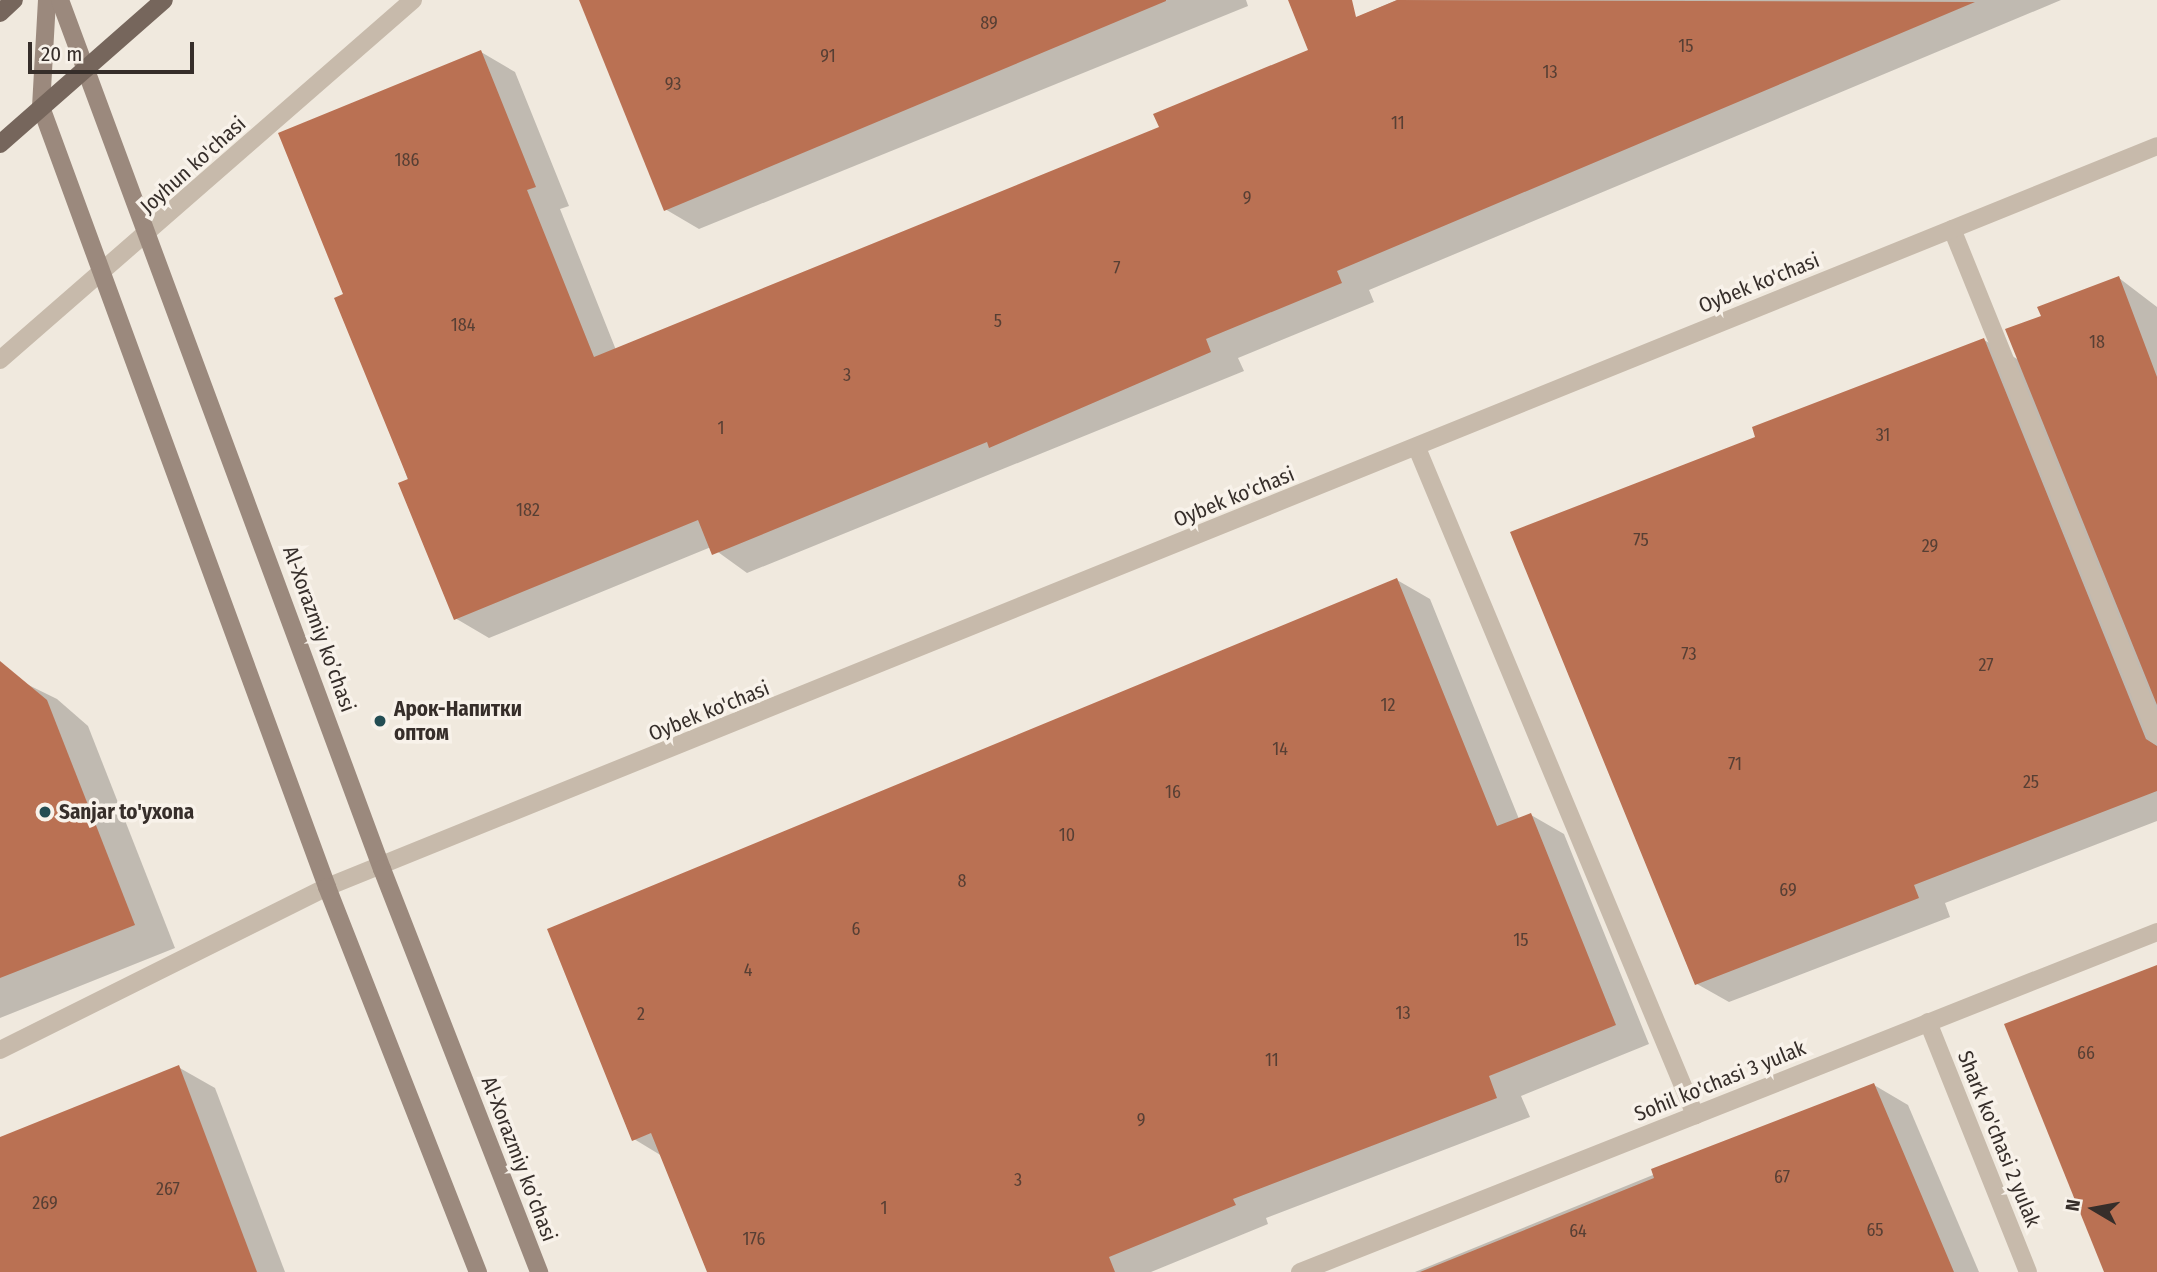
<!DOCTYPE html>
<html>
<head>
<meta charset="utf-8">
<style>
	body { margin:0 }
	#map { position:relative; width:2157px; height:1272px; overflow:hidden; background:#f0e9de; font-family:"Fira Sans Condensed",sans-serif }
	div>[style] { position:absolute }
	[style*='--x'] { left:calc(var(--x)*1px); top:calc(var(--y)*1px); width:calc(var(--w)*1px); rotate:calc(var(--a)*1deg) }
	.shadow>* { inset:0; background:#0003 }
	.building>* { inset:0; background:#ba7153 }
	.service>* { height:18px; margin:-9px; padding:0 9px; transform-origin:9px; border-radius:9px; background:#c7baab }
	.minor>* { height:18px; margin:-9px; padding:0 9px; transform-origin:9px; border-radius:9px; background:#c7baab }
	.tertiary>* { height:18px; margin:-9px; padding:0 9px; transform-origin:9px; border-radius:9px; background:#c7baab }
	.secondary>* { height:18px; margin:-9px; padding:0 9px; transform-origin:9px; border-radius:9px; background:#9b897d }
	.primary>* { height:18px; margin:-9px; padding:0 9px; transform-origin:9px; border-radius:9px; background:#76665c }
	.dots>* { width:19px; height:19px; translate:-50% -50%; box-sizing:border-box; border:4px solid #f8f2ea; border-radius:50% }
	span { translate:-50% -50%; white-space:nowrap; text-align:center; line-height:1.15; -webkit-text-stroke:7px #f8f2ea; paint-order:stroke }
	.number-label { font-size:18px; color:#573f34 }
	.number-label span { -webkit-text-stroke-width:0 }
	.street-label { font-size:21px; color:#362e2a }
	.poi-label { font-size:21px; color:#362e2a; font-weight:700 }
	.left { translate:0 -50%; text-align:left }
	.north { position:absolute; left:2059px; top:1174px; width:70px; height:70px; -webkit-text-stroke:5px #f8f2ea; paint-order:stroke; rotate:280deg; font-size:19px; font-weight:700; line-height:28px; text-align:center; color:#362e2a }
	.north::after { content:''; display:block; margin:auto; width:24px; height:32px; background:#362e2a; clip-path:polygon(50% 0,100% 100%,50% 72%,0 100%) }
	.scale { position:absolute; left:28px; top:42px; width:166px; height:32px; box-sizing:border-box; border:4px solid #362e2a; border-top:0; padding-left:9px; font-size:21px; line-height:24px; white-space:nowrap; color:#362e2a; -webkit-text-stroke:5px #f8f2ea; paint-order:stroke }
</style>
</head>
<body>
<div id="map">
	<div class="shadow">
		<i style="clip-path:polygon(581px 0,1246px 0,1248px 6px,699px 229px,665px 209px)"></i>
		<i style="clip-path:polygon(1397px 0,2061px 0,1369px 290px,1374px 302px,1238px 358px,1244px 371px,747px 573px,711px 547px,489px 638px,455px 618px,345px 295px,481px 52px,515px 72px,569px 206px,560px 209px,616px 350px,1161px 128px,1310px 51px,1306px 39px)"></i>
		<i style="clip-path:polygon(2119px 278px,2157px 307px,2157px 821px,1945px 903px,1950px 917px,1729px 1002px,1697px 984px,1758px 438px,1984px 340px,2019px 360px,2043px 317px)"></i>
		<i style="clip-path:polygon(1397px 580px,1430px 599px,1519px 819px,1531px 815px,1564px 834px,1649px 1044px,1521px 1096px,1530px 1117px,1266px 1218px,1268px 1224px,1151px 1272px,709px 1272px,662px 1156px,634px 1139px)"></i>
		<i style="clip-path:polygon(0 671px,57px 699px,88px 726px,175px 948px,0 1018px)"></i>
		<i style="clip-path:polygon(178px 1067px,215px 1088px,285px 1272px,0 1272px,0 1139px)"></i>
		<i style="clip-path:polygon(1874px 1085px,1908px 1105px,1979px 1272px,1415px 1272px)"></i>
	</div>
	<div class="building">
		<i style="clip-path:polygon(579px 0,1166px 0,1166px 1px,664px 211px)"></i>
		<i style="clip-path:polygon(1288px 0,1352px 0,1356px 17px,1397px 0,1975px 2px,1337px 271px,1342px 283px,1206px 339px,1211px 352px,989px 448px,987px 442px,712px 555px,698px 520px,454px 620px,398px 483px,408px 479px,334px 298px,343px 294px,278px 133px,481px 50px,536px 187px,527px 190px,594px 357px,1159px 127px,1153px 114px,1308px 50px)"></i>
		<i style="clip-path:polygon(2119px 276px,2157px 377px,2157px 705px,2005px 329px,2041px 316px,2037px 307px)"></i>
		<i style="clip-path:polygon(1984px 338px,2146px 739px,2157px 746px,2157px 791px,1914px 885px,1919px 898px,1695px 985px,1510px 532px,1755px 437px,1752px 427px)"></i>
		<i style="clip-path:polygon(1397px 578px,1497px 826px,1531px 813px,1616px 1025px,1489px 1076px,1497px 1098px,1233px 1199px,1236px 1205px,1109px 1257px,1115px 1272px,707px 1272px,651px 1133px,632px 1141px,547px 929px)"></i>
		<i style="clip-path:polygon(0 661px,47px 700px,135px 925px,0 978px)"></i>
		<i style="clip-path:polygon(2157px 965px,2157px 1272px,2104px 1272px,2004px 1024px)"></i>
		<i style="clip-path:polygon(179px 1065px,257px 1272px,0 1272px,0 1137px)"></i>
		<i style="clip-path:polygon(1874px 1083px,1954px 1272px,1420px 1272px,1654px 1178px,1651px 1169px)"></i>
	</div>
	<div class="service">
		<i style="--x:0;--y:1050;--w:365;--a:-26.5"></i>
	</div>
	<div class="minor">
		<i style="--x:1952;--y:229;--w:546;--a:67.95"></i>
		<i style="--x:0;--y:360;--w:548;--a:-41.08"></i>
		<i style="--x:1417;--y:448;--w:723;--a:67.37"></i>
		<i style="--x:1928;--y:1022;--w:269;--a:68.2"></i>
		<i style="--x:1300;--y:1272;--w:922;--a:-21.64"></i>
	</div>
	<div class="tertiary">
		<i style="--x:327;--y:887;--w:1974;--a:-22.04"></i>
	</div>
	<div class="secondary">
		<i style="--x:47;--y:0;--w:107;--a:93.2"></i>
		<i style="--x:41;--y:107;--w:831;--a:69.86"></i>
		<i style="--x:327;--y:887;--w:414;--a:68.6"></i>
		<i style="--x:60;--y:0;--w:927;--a:69.67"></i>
		<i style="--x:382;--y:869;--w:433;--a:68.7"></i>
	</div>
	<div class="primary">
		<i style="--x:0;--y:13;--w:19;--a:-43"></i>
		<i style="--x:0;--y:144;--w:218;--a:-41.3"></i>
	</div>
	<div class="dots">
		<i style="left:380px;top:721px;background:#234d53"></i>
		<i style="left:45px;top:812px;background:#234d53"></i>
	</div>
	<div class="number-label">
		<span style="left:989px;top:23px">89</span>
		<span style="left:1686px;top:46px">15</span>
		<span style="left:828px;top:56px">91</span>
		<span style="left:1550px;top:72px">13</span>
		<span style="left:673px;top:84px">93</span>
		<span style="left:1398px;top:123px">11</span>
		<span style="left:407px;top:160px">186</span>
		<span style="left:1247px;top:198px">9</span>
		<span style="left:1117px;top:268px">7</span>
		<span style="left:998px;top:321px">5</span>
		<span style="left:463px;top:325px">184</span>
		<span style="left:2097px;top:342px">18</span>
		<span style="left:847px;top:375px">3</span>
		<span style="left:721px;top:428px">1</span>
		<span style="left:1883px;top:435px">31</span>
		<span style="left:528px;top:510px">182</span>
		<span style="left:1641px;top:540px">75</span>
		<span style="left:1930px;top:546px">29</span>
		<span style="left:1689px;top:654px">73</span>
		<span style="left:1986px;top:665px">27</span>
		<span style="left:1388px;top:705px">12</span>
		<span style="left:1280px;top:749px">14</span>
		<span style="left:1735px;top:764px">71</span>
		<span style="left:2031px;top:782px">25</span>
		<span style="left:1173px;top:792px">16</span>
		<span style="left:1067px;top:835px">10</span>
		<span style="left:962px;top:881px">8</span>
		<span style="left:1788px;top:890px">69</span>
		<span style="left:856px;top:929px">6</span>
		<span style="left:1521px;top:940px">15</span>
		<span style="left:748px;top:970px">4</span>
		<span style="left:1403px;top:1013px">13</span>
		<span style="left:641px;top:1014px">2</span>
		<span style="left:2086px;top:1053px">66</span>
		<span style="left:1272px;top:1060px">11</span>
		<span style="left:1141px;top:1120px">9</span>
		<span style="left:1782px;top:1177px">67</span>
		<span style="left:1018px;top:1180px">3</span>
		<span style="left:168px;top:1189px">267</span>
		<span style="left:45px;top:1203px">269</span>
		<span style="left:884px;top:1208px">1</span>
		<span style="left:1875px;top:1230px">65</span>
		<span style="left:1578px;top:1231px">64</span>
		<span style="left:754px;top:1239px">176</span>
	</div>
	<div class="street-label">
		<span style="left:193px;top:165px;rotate:-42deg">Joyhun ko'chasi</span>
		<span style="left:1759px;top:283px;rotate:-22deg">Oybek ko'chasi</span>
		<span style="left:1234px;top:497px;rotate:-22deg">Oybek ko'chasi</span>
		<span style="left:319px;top:629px;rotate:70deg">Al-Xorazmiy ko’chasi</span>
		<span style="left:709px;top:711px;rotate:-22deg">Oybek ko'chasi</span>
		<span style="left:1720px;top:1081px;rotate:-22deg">Sohil ko'chasi 3 yulak</span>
		<span style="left:1999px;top:1139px;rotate:68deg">Shark ko'chasi 2 yulak</span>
		<span style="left:519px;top:1159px;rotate:69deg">Al-Xorazmiy ko’chasi</span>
	</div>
	<div class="poi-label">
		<span class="left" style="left:394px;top:721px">Арок-Напитки<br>оптом</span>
		<span class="left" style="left:59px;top:812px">Sanjar to'yxona</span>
	</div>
	<div class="north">N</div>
	<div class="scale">20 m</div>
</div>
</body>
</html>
